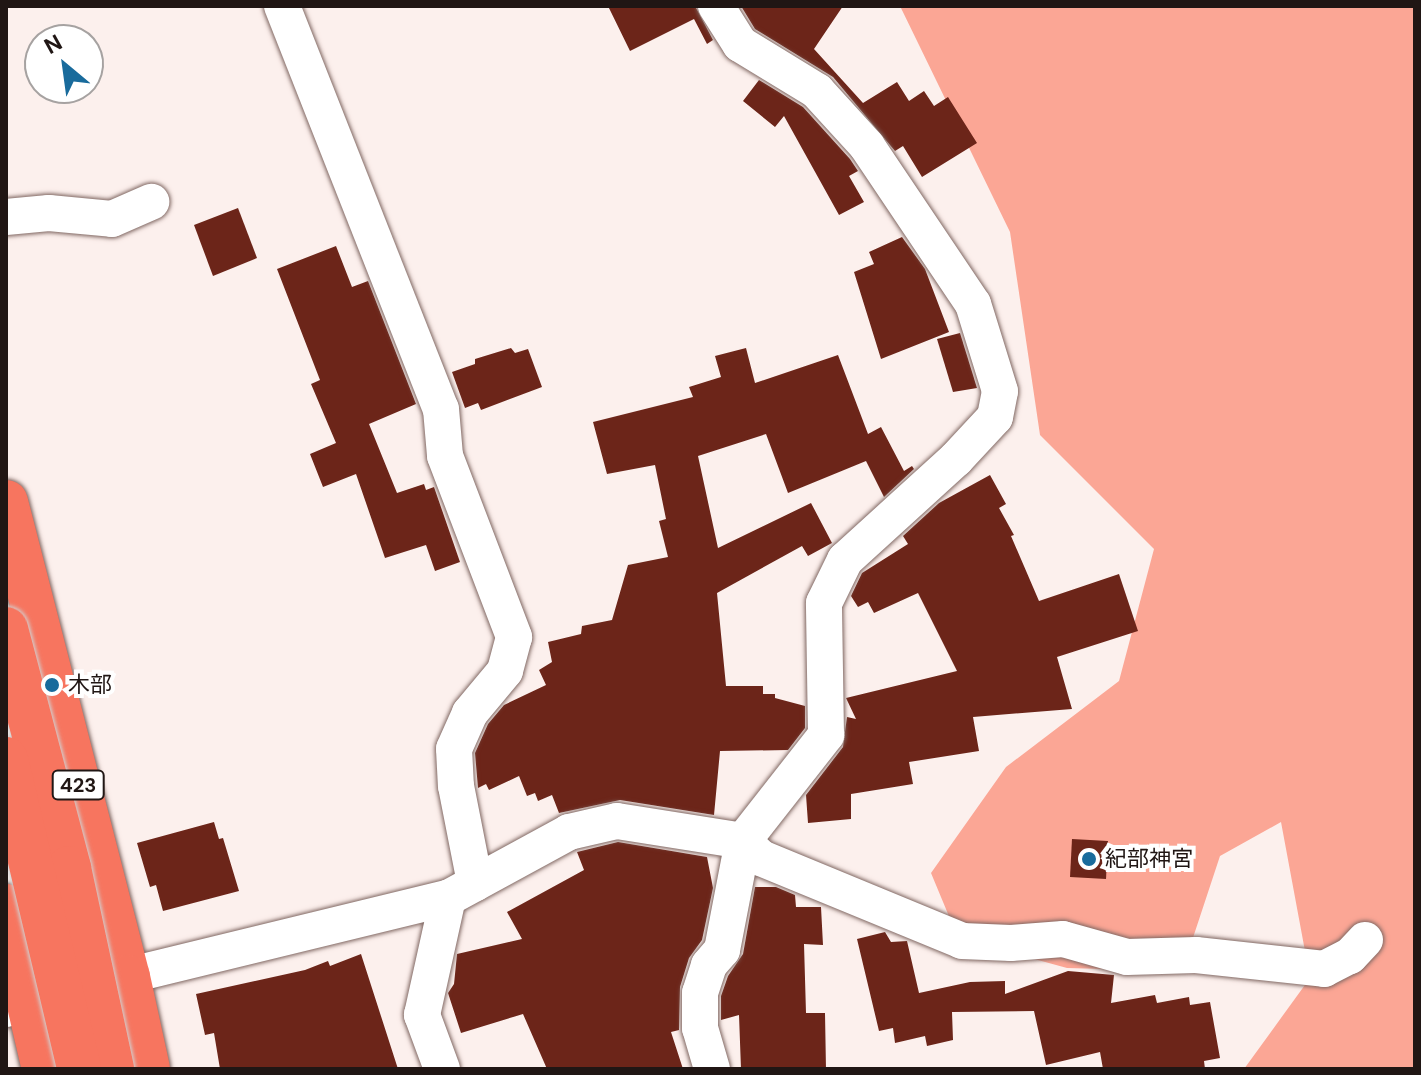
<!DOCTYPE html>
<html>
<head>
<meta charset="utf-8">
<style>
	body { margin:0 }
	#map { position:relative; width:1421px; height:1075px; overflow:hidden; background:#fcf0ed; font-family:"DM Sans","Noto Sans JP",sans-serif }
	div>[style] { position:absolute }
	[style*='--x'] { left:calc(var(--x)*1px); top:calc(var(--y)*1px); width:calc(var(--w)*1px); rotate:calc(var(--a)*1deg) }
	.forest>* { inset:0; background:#fba695 }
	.building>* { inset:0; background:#6c2519 }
	.roads { filter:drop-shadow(0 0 2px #816863) drop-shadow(0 0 2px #816863) }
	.minor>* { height:36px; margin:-18px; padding:0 18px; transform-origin:18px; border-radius:18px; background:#fff }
	.highway>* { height:44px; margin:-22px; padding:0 22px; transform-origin:22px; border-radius:22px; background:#f7755f }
	.bridges { filter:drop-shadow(0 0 2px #d2d0d0) drop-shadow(0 0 2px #d2d0d0) }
	.highway-bridge>* { height:44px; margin:-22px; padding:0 22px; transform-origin:22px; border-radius:22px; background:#f7755f }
	.dots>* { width:22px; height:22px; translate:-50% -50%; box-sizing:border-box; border:4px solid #fff; border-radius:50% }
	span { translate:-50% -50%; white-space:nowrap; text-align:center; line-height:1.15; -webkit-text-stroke:8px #fff; paint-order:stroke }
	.shield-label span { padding:2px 6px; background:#fff; border:2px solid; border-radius:6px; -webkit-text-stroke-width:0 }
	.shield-label { font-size:20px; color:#201614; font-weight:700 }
	.poi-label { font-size:22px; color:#201614 }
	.left { translate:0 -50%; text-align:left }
	.frame { position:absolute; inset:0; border:8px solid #201614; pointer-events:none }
	.north { position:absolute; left:24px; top:24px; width:80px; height:80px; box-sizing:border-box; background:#fff; border:2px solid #a6a2a1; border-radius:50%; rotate:331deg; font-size:22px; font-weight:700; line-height:32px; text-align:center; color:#201614 }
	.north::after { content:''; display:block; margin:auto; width:28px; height:36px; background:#196b9c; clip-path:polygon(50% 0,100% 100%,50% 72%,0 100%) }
</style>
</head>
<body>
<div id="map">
	<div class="forest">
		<i style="clip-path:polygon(900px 6px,1415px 6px,1415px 1069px,1244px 1069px,1310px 978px,1281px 822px,1220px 856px,1182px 971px,1067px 968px,958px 938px,931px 873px,1006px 767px,1119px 681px,1154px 549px,1040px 435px,1010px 232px)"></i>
	</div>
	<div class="building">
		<i style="clip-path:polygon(608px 6px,695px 6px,713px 40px,707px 44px,694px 19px,630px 51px)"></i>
		<i style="clip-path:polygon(741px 6px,843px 6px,814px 49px,863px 103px,897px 82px,909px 101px,924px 91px,934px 106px,948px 97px,977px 143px,922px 177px,903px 146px,895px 151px,833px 77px,755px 29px)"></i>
		<i style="clip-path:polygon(759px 80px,803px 107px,850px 159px,858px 171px,849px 176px,864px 202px,839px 215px,784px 116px,775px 127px,743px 101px)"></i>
		<i style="clip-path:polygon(238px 208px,257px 258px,213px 276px,194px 225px)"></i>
		<i style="clip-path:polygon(902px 237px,925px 269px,949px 332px,881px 359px,854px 272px,874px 264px,869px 252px)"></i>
		<i style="clip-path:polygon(336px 246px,352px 287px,368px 281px,416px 404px,369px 424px,397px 493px,424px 484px,426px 490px,434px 487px,460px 562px,435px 571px,426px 545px,385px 558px,356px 474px,323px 487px,310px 454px,336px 443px,311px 384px,320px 380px,277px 269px)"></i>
		<i style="clip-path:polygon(960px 333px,977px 388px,953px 392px,937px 339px)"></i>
		<i style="clip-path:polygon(511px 348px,515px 353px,528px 349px,542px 387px,481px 410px,478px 403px,465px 408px,452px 372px,475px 364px,475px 359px)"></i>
		<i style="clip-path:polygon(746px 348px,755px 383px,838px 355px,868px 434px,881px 427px,904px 471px,912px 466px,914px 469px,884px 497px,866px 461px,788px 493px,766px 434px,698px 456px,718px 548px,811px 503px,832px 543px,808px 556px,802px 546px,717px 593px,726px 686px,763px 686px,763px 694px,775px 694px,775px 698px,805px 706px,805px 728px,788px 750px,720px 751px,714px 815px,620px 800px,559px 813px,552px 795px,538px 801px,535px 793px,527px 796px,519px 776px,489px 790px,486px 784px,478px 788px,475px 753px,488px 724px,504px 705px,546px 685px,539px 670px,552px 662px,548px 642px,581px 634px,582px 626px,612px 620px,628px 565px,668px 557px,659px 521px,666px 519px,655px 465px,607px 474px,593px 422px,693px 397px,689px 387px,721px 377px,715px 356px)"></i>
		<i style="clip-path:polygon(990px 475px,1006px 504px,999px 508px,1014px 535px,1011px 536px,1039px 601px,1119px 574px,1138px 631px,1057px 657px,1072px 709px,973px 717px,979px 751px,909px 762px,913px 784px,851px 794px,851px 819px,808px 823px,806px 795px,843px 747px,847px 717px,856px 719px,846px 698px,957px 671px,918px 593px,874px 613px,868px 602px,858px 607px,851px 596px,862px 573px,908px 544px,903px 536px,939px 503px)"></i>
		<i style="clip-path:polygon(214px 822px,219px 839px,223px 838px,239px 891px,163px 911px,156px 885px,150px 887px,137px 843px)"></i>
		<i style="clip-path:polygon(1072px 839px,1108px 841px,1106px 879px,1070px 877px)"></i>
		<i style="clip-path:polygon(618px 842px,707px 857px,713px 888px,702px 940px,689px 958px,680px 987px,679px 1030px,671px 1032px,683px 1069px,547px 1069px,523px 1014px,461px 1033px,448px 993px,454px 984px,457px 954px,522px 939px,507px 912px,584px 870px,577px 852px)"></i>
		<i style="clip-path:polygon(755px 887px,776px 887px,795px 895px,796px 907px,821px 907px,823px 945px,804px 944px,806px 1013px,825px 1013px,826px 1069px,741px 1069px,739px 1015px,721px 1020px,721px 996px,728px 976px,743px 954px)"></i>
		<i style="clip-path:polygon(885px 932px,891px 942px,907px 941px,919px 993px,970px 982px,1005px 981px,1005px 994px,1068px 971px,1114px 975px,1111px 1003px,1155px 995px,1157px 1003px,1189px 997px,1190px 1005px,1210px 1002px,1220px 1058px,1204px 1061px,1205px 1069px,1103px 1069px,1100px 1052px,1046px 1065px,1034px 1011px,952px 1012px,953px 1040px,927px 1046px,925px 1036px,895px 1043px,893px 1028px,879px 1031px,857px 939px)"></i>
		<i style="clip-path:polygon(361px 954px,398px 1069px,220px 1069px,214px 1033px,205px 1035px,196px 994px,305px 970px,328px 961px,330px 966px)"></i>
	</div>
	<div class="roads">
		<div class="minor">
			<i style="--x:282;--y:6;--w:433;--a:68.5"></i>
			<i style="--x:441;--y:409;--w:47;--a:85.1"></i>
			<i style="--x:445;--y:456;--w:194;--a:69.1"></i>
			<i style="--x:514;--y:637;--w:35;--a:105"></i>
			<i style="--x:505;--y:671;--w:55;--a:129.8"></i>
			<i style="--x:470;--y:713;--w:39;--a:114"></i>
			<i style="--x:454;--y:749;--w:37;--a:87"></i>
			<i style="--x:456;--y:786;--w:99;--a:78.9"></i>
			<i style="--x:6;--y:217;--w:43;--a:-5.3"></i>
			<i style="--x:49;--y:213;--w:63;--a:5.4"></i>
			<i style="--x:112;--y:219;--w:43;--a:-23.6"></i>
			<i style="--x:743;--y:841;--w:25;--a:43"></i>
			<i style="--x:761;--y:858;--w:217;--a:22.4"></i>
			<i style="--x:962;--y:941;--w:49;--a:2.3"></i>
			<i style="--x:1011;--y:943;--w:52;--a:-4.4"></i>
			<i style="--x:1063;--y:939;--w:66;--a:15.7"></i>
			<i style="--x:1127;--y:957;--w:69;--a:-1.7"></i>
			<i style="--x:1196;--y:955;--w:129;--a:6.2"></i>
			<i style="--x:1324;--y:969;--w:29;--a:-27"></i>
			<i style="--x:1350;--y:956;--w:22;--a:-47"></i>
			<i style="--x:6;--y:1009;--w:24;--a:-22"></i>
			<i style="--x:28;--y:1000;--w:432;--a:-13.7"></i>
			<i style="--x:448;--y:898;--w:138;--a:-28.6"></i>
			<i style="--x:569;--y:832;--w:49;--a:-12.9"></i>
			<i style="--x:617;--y:821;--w:128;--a:9"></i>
			<i style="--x:743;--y:841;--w:135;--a:-51.9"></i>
			<i style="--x:826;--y:735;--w:132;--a:-90.9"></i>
			<i style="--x:824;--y:603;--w:48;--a:-64"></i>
			<i style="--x:845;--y:560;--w:150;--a:-42.3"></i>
			<i style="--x:956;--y:459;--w:57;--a:-47.1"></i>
			<i style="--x:995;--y:417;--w:26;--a:-79"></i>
			<i style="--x:1000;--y:391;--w:91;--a:-107.2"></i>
			<i style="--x:973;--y:304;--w:190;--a:-123.9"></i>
			<i style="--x:867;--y:146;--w:74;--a:-132.3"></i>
			<i style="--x:817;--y:91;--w:90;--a:-148.6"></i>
			<i style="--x:740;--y:44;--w:45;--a:-122.3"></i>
			<i style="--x:442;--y:1069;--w:58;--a:-110.3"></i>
			<i style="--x:422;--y:1015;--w:120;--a:-77.5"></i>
			<i style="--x:712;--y:1069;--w:43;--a:-106.3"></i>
			<i style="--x:700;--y:1028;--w:35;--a:-90"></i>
			<i style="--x:700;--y:993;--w:29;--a:-72"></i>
			<i style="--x:709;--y:965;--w:20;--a:-49"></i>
			<i style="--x:722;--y:950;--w:111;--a:-79.1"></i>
		</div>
		<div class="highway">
			<i style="--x:6;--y:502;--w:490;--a:75.6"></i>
			<i style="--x:128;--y:977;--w:94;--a:77.7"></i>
			<i style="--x:6;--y:906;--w:167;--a:76.9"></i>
		</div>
	</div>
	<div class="bridges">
		<div class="highway-bridge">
			<i style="--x:6;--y:629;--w:247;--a:75.2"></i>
			<i style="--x:69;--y:868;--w:206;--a:77.9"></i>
			<i style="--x:6;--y:759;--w:318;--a:76.7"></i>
		</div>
	</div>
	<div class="dots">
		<i style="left:52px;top:685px;background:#196b9c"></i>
		<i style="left:1089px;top:859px;background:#196b9c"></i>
	</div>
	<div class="shield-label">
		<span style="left:78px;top:785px">423</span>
	</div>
	<div class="poi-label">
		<span class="left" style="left:68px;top:685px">木部</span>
		<span class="left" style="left:1105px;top:859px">紀部神宮</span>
	</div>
	<div class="frame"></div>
	<div class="north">N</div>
</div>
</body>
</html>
